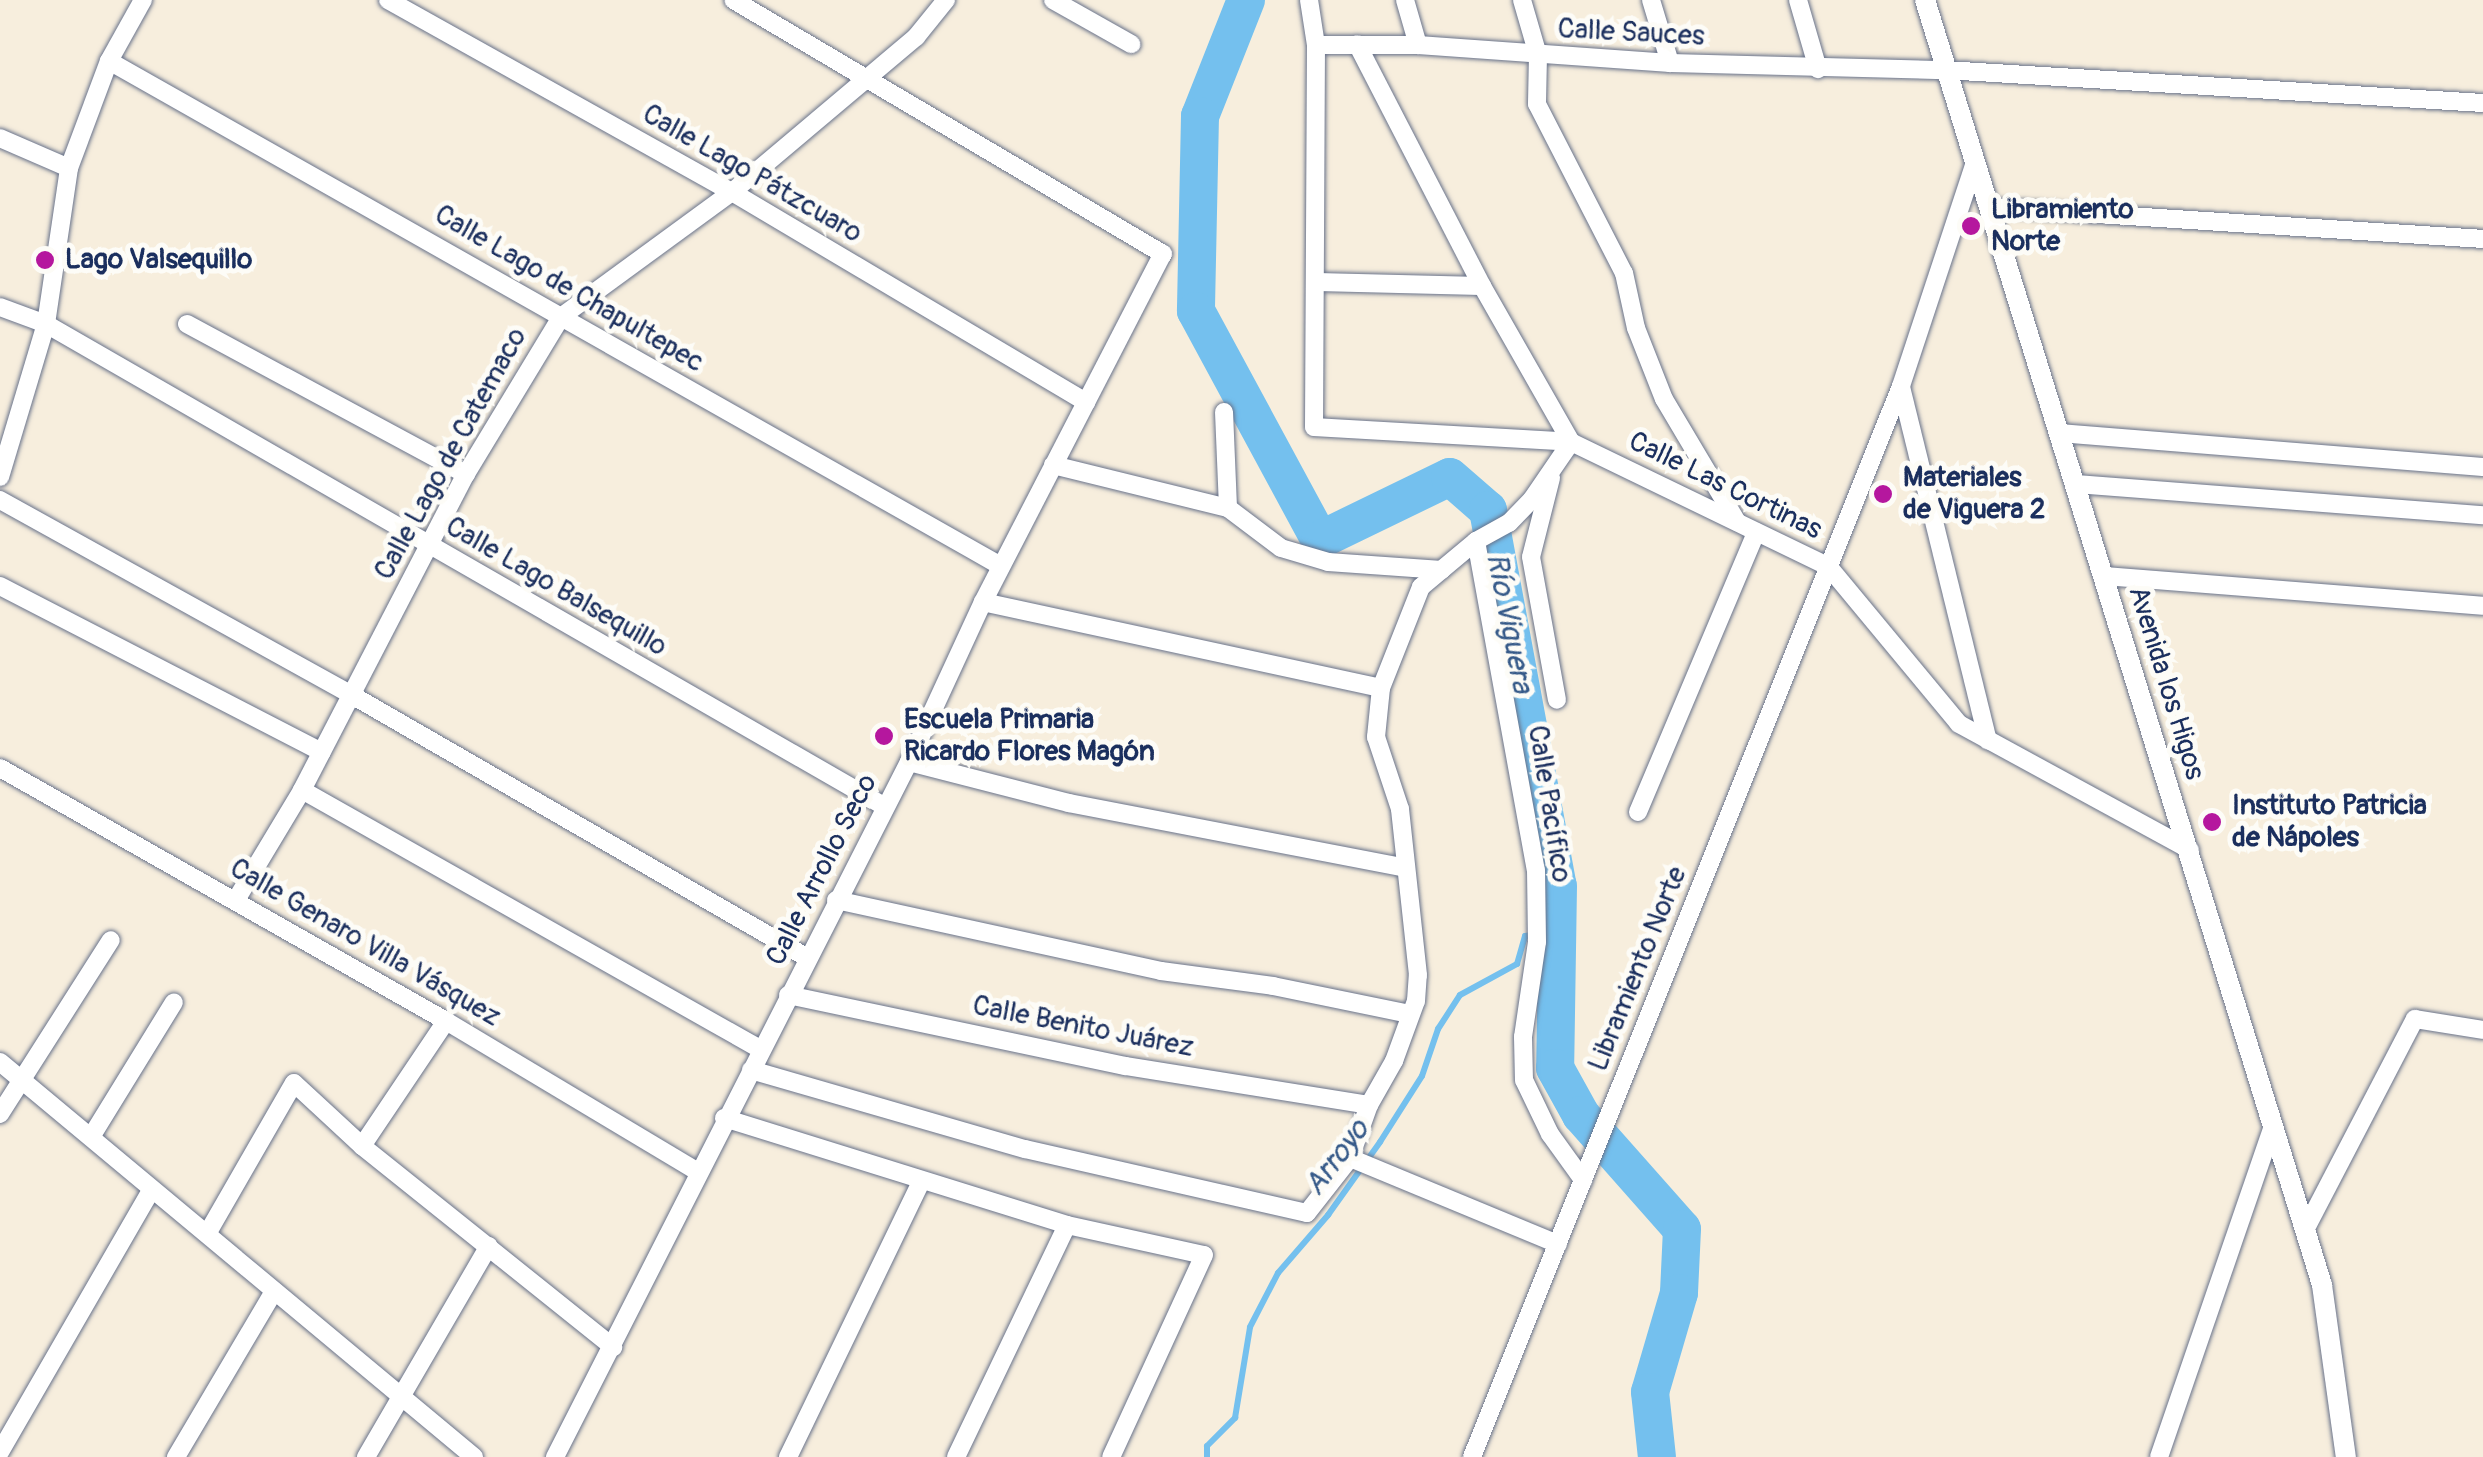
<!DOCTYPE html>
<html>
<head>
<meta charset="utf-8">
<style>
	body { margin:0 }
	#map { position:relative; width:2483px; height:1457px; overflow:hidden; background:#f7eedd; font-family:Pangolin,sans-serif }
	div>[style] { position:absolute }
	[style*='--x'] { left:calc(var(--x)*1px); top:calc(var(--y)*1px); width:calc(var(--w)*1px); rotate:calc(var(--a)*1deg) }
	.stream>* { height:6px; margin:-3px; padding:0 3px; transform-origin:3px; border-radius:3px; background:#74c0ee }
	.river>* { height:38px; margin:-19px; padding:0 19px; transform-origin:19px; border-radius:19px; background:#74c0ee }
	.roads { filter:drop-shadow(0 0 2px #68728a) drop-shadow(0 0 2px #68728a) }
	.minor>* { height:18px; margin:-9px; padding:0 9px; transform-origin:9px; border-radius:9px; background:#fff }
	.tertiary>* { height:20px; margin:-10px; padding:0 10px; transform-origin:10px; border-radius:10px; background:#fff }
	.dots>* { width:28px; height:28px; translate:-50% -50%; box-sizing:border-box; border:5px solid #fdfcf7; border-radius:50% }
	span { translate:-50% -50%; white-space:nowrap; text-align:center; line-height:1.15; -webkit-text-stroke:10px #fdfcf7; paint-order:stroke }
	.street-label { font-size:28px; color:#1b2f5e }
	.poi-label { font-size:28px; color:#1b2f5e; font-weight:700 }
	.left { translate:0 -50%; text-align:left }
	.water-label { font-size:30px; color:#365a89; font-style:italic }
</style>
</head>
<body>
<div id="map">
	<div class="stream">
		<i style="--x:1207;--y:1457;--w:11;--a:-90"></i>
		<i style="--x:1207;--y:1446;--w:40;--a:-45"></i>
		<i style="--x:1235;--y:1418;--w:92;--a:-80.6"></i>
		<i style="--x:1250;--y:1327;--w:61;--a:-62.6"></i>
		<i style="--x:1278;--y:1273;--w:77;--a:-49.2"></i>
		<i style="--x:1328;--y:1215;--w:90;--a:-54.5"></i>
		<i style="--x:1380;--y:1142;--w:78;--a:-57.5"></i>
		<i style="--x:1422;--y:1076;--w:50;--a:-71.2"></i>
		<i style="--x:1438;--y:1029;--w:40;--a:-57.1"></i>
		<i style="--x:1460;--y:995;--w:65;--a:-28.5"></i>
		<i style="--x:1517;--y:964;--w:29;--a:-74"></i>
		<i style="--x:1525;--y:936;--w:30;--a:-8"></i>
	</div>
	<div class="river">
		<i style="--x:1246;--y:0;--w:125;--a:111.6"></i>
		<i style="--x:1200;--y:116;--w:195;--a:91.2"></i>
		<i style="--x:1196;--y:311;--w:260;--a:61.6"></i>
		<i style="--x:1320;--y:540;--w:144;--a:-25.9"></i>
		<i style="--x:1450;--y:477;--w:50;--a:41"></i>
		<i style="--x:1488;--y:510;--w:382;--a:79.5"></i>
		<i style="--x:1558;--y:886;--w:182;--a:90.9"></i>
		<i style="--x:1555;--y:1068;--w:54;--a:61"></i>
		<i style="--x:1581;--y:1115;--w:152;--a:48.5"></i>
		<i style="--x:1682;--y:1229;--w:64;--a:92.7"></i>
		<i style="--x:1679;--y:1293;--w:103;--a:106.3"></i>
		<i style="--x:1650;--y:1392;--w:65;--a:83.9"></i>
	</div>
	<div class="roads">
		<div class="minor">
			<i style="--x:388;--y:0;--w:394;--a:29.2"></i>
			<i style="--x:732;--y:192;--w:412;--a:30.7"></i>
			<i style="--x:1053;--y:0;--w:90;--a:29.4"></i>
			<i style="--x:1309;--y:0;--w:46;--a:81.2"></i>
			<i style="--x:1316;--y:45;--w:382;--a:90.3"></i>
			<i style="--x:1314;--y:427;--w:257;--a:3.3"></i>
			<i style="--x:1571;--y:442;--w:285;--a:25.8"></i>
			<i style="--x:1828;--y:566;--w:205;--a:50.3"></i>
			<i style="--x:1959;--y:724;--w:263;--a:28.6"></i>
			<i style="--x:1405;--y:0;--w:47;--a:73.9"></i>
			<i style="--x:1522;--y:0;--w:57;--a:73.8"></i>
			<i style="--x:1538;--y:55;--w:49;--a:91.2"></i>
			<i style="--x:1537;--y:104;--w:190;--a:62.8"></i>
			<i style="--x:1624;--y:273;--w:56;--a:77.7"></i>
			<i style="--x:1636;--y:328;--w:76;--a:68.5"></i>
			<i style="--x:1664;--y:399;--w:143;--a:59.3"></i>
			<i style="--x:1651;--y:0;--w:66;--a:73.2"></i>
			<i style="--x:1798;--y:0;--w:72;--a:73.8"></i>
			<i style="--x:1316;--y:45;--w:102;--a:0"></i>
			<i style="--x:1418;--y:45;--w:253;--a:4.1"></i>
			<i style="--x:1670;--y:63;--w:275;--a:1.5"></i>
			<i style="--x:1945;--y:70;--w:539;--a:3.51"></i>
			<i style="--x:109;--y:61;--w:1025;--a:29.52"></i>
			<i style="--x:0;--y:138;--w:75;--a:23.5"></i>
			<i style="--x:1989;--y:207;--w:495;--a:3.7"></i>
			<i style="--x:1316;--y:282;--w:166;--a:1.4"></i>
			<i style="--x:0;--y:307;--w:49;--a:20.3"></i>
			<i style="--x:46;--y:324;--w:967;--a:29.91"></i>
			<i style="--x:187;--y:324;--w:317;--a:28.3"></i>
			<i style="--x:1901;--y:387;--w:364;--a:76.2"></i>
			<i style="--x:1224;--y:412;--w:96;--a:87.6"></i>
			<i style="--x:2059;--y:433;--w:425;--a:4.6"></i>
			<i style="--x:1053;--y:465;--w:180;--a:13.8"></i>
			<i style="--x:1228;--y:508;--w:66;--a:37"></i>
			<i style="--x:1281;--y:548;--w:49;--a:16.6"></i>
			<i style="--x:1328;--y:562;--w:114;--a:4"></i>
			<i style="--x:0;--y:477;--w:160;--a:-73.3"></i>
			<i style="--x:46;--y:324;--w:158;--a:-81.6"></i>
			<i style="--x:69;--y:168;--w:114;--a:-69.5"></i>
			<i style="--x:109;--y:61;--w:70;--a:-60.9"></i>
			<i style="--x:1551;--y:478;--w:81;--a:104.2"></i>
			<i style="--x:1531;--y:557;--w:145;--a:79.7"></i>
			<i style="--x:2076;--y:484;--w:408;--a:4.4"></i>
			<i style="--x:0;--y:500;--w:400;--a:29"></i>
			<i style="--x:350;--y:694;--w:526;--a:29.97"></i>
			<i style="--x:1476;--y:541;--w:334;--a:79.7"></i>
			<i style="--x:1536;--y:870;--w:72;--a:89.2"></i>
			<i style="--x:1537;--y:942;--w:96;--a:98.4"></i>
			<i style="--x:1523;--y:1037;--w:43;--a:88.7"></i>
			<i style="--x:1524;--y:1080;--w:60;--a:64.3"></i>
			<i style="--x:1550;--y:1134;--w:57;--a:54.3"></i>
			<i style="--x:2104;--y:576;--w:380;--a:4.5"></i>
			<i style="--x:0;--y:586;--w:362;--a:27.3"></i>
			<i style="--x:983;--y:602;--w:407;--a:12.2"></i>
			<i style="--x:909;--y:762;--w:165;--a:14.4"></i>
			<i style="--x:1069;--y:803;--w:342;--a:10.9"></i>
			<i style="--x:0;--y:768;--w:513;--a:29.56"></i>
			<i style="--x:446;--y:1021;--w:294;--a:30.9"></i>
			<i style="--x:302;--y:790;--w:526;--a:29.49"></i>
			<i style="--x:1638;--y:812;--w:304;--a:-67.1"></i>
			<i style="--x:236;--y:900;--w:128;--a:-59"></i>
			<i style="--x:302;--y:790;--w:356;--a:-62.6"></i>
			<i style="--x:466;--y:474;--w:184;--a:-58.8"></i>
			<i style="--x:561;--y:317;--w:212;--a:-36.2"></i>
			<i style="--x:732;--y:192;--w:241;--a:-40.1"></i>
			<i style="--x:916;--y:37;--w:48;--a:-51"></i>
			<i style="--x:836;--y:900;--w:333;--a:12.3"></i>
			<i style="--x:1161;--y:971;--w:113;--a:7.6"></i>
			<i style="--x:1273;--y:986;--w:140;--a:11.6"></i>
			<i style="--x:788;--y:995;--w:345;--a:11.9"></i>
			<i style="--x:1126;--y:1066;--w:246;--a:9.1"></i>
			<i style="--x:0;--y:1062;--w:617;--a:39.81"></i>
			<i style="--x:751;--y:1070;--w:285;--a:16.1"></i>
			<i style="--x:1025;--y:1149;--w:289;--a:12.8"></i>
			<i style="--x:1307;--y:1213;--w:70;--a:-52"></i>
			<i style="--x:1350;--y:1158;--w:56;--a:-70.3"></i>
			<i style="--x:1369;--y:1105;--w:51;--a:-60.4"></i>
			<i style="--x:1394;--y:1061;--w:64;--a:-69.9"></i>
			<i style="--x:1416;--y:1001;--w:26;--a:-86"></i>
			<i style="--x:1418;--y:975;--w:167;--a:-96.2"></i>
			<i style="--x:1400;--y:809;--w:76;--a:-108.4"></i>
			<i style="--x:1376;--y:737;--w:49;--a:-84.2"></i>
			<i style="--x:1381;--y:688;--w:109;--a:-68.4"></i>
			<i style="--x:1421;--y:587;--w:72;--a:-39.9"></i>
			<i style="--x:1476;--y:541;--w:38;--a:-29"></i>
			<i style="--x:1509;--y:523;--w:33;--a:-46"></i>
			<i style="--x:1532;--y:499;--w:69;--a:-55.6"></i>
			<i style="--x:1571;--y:442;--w:180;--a:-119.7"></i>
			<i style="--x:1482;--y:286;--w:272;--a:-117.3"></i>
			<i style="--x:0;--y:1114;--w:206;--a:-57.5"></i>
			<i style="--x:724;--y:1118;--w:359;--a:17.3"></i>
			<i style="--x:1067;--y:1225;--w:140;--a:12.4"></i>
			<i style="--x:1204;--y:1255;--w:222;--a:114.7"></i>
			<i style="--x:91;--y:1137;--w:158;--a:-58.4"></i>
			<i style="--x:362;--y:1146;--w:151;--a:-56.1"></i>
			<i style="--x:1350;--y:1158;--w:225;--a:22.5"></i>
			<i style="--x:2305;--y:1230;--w:238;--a:-62.5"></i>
			<i style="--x:2415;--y:1019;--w:69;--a:9.2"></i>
			<i style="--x:207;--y:1234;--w:174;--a:-60.1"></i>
			<i style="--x:294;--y:1083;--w:93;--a:42.8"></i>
			<i style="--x:362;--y:1146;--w:322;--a:38.7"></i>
			<i style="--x:0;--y:1452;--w:302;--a:-60"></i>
			<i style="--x:176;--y:1457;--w:193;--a:-59.4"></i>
			<i style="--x:366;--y:1457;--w:244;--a:-59.8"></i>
			<i style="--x:555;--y:1457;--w:780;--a:-63.01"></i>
			<i style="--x:909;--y:762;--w:176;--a:-65.2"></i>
			<i style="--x:983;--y:602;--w:392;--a:-62.7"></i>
			<i style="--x:1163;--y:254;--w:499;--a:-149.4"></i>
			<i style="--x:788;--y:1457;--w:305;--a:-64.2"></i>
			<i style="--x:956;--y:1457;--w:257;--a:-64.4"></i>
			<i style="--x:1472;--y:1457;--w:1154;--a:-68.17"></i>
			<i style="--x:1901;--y:386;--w:236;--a:-71.7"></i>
			<i style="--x:2159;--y:1457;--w:348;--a:-71"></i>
		</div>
		<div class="tertiary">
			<i style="--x:1925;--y:0;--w:1345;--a:72.83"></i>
			<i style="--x:2322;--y:1285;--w:174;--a:82.1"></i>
		</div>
	</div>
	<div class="dots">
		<i style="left:1971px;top:226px;background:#b5179e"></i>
		<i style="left:45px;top:260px;background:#b5179e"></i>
		<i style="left:1883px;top:494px;background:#b5179e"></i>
		<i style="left:884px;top:736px;background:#b5179e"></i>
		<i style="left:2212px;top:822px;background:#b5179e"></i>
	</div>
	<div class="street-label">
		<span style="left:1631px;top:33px;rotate:3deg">Calle Sauces</span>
		<span style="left:752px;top:174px;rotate:30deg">Calle Lago Pátzcuaro</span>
		<span style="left:569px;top:289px;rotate:30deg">Calle Lago de Chapultepec</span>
		<span style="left:451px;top:454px;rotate:-61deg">Calle Lago de Catemaco</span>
		<span style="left:1725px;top:486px;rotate:26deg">Calle Las Cortinas</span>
		<span style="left:556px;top:587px;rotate:30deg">Calle Lago Balsequillo</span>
		<span style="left:2166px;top:683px;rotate:73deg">Avenida los Higos</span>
		<span style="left:1549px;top:804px;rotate:81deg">Calle Pacífico</span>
		<span style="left:822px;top:870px;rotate:-63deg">Calle Arrollo Seco</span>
		<span style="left:365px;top:943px;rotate:30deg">Calle Genaro Villa Vásquez</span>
		<span style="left:1638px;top:969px;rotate:-68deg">Libramiento Norte</span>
		<span style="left:1083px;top:1027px;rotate:11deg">Calle Benito Juárez</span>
	</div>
	<div class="poi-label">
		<span class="left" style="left:1991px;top:226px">Libramiento<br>Norte</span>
		<span class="left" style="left:65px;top:260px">Lago Valsequillo</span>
		<span class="left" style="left:1903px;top:494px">Materiales<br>de Viguera 2</span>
		<span class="left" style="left:904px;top:736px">Escuela Primaria<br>Ricardo Flores Magón</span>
		<span class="left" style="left:2232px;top:822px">Instituto Patricia<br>de Nápoles</span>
	</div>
	<div class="water-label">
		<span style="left:1509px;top:623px;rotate:79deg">Río Viguera</span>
		<span style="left:1337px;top:1158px;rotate:-53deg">Arroyo</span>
	</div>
</div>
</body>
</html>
